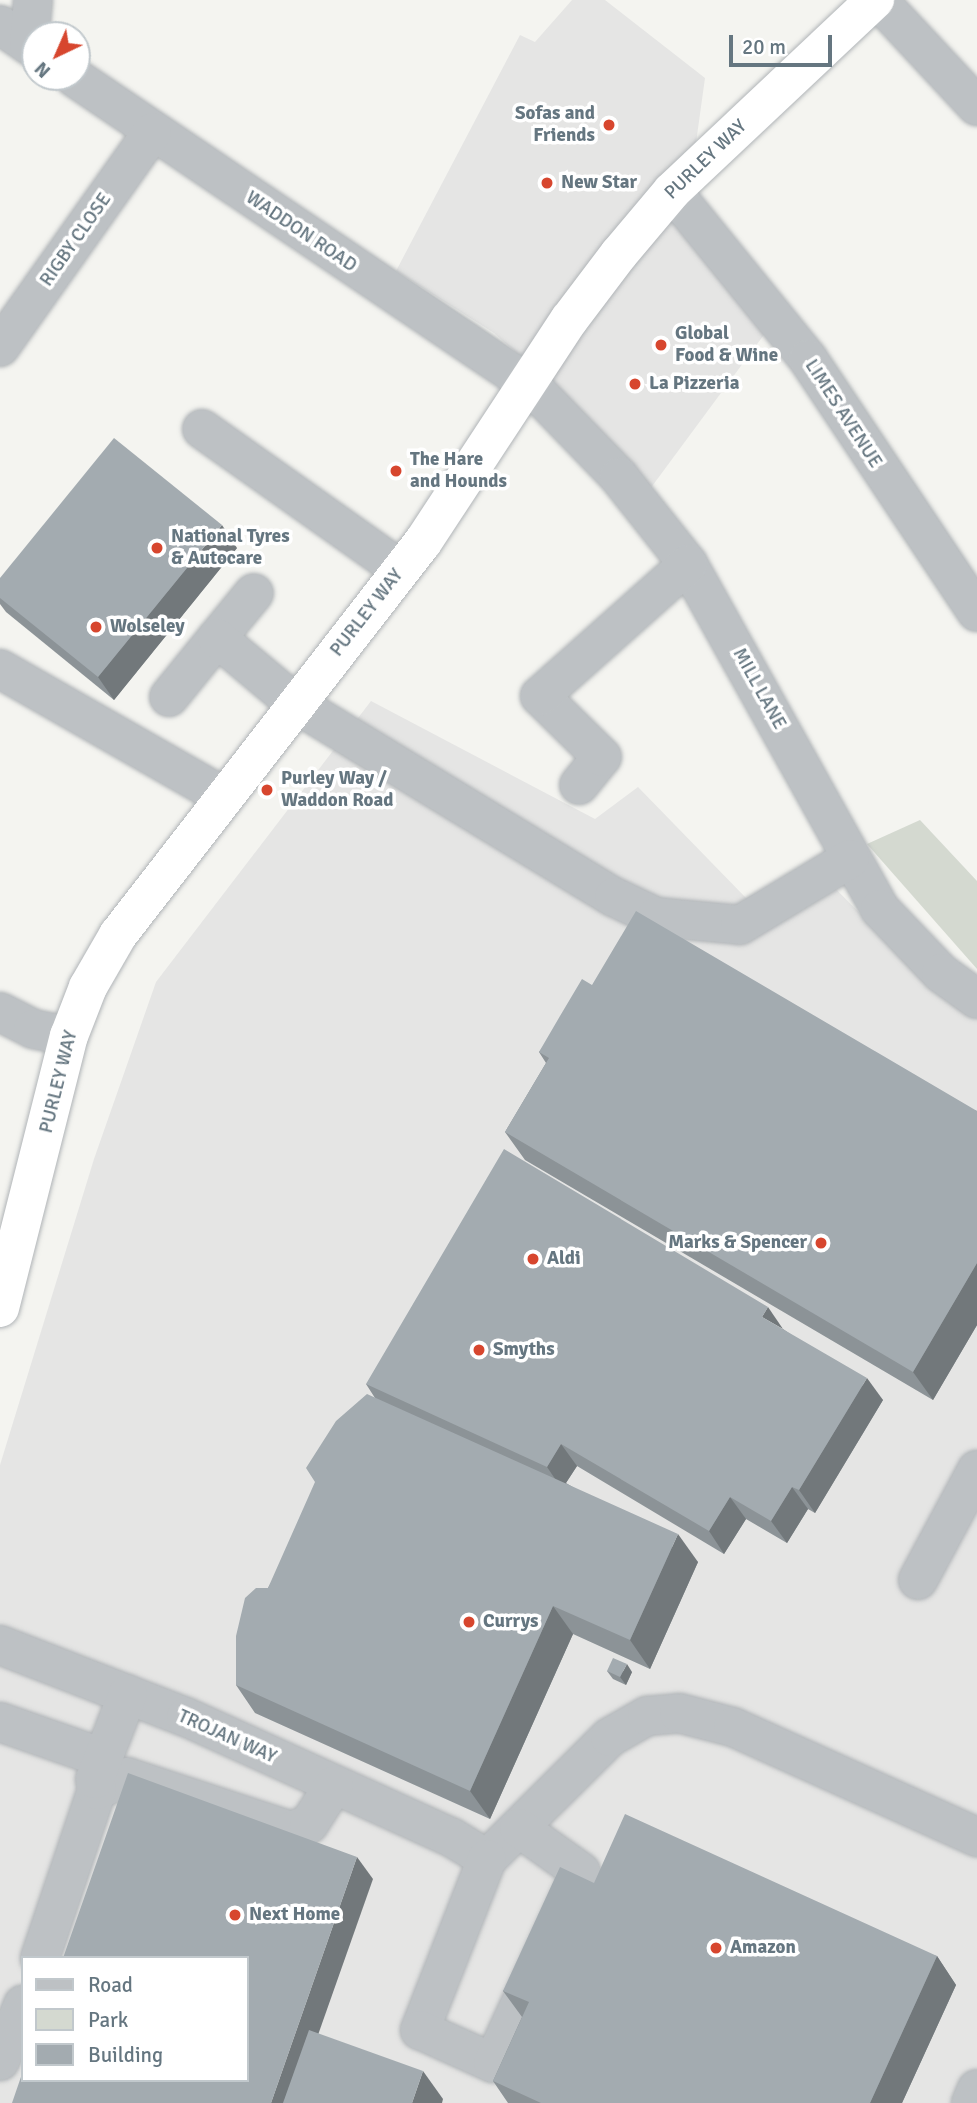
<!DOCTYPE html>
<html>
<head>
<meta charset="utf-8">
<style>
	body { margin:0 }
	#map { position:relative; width:977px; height:2103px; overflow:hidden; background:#f4f4f0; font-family:Signika,sans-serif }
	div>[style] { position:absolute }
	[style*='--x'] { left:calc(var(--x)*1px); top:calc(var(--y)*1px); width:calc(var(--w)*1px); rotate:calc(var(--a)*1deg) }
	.built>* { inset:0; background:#e5e5e4 }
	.green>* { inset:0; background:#d4d9d0 }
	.roads { filter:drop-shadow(0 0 2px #b0b4b7) drop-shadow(0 0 2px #b0b4b7) }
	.minor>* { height:38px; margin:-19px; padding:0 19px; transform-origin:19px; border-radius:19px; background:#bdc1c4 }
	.highway>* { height:38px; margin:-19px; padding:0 19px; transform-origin:19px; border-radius:19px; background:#fff }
	.wall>* { inset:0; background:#8c9397 }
	.shaded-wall>* { inset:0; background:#72787b }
	.building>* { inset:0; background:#a3abb0 }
	.dots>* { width:19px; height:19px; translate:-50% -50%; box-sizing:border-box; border:4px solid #fff; border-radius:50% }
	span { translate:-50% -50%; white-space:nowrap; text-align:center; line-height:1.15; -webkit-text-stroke:7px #fff; paint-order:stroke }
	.poi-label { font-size:19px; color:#657680; font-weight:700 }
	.right { translate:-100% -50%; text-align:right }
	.left { translate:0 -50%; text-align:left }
	.street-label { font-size:19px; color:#657680 }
	.legend { position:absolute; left:21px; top:1956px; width:228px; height:126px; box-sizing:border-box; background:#fff; border:2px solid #c1c8cc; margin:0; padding:9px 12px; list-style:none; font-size:21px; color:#657680 }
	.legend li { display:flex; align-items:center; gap:14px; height:35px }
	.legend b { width:35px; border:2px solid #c1c8cc }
	.north { position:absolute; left:21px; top:21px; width:70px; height:70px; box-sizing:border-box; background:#fff; border:2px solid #c1c8cc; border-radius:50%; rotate:224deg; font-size:19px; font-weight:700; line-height:28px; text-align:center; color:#657680 }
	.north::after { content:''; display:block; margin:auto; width:24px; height:32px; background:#d7462e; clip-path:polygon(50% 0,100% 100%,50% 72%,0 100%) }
	.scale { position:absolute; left:729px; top:35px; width:103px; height:32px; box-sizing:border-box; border:4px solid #657680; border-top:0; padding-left:9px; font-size:21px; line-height:24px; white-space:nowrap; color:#657680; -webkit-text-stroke:5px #fff; paint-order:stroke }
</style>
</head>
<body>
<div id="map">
	<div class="built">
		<i style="clip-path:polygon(572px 0,605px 0,705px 78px,685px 222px,766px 332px,650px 489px,571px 401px,494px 333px,396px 271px,520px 35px,535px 42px)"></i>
		<i style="clip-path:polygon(evenodd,371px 701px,595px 819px,638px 787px,746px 898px,814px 867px,925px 979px,977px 1018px,977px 2103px,0 2103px,0 1465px,94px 1159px,156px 982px,371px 701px,23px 1958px,247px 1958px,247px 2080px,23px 2080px,23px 1958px)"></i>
	</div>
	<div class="green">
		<i style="clip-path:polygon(920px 820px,977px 881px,977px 969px,867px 844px)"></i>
	</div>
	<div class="roads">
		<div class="minor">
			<i style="--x:878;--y:0;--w:145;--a:47"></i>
			<i style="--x:0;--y:25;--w:42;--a:34.4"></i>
			<i style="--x:29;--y:45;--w:45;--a:-84.9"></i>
			<i style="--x:74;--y:77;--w:550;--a:34.04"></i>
			<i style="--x:530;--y:385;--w:128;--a:45.9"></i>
			<i style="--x:619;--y:477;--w:111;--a:51.6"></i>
			<i style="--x:688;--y:564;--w:395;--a:60.9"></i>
			<i style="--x:880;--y:909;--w:88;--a:46.4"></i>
			<i style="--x:941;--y:973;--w:44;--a:35.8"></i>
			<i style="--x:672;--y:191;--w:216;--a:51"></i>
			<i style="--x:808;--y:359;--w:304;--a:56.3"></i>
			<i style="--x:0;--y:347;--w:263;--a:-54.7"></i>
			<i style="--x:202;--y:429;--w:244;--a:35.3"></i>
			<i style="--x:217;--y:638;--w:58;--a:-50.6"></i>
			<i style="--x:0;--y:669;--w:258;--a:29.7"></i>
			<i style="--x:169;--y:697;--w:76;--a:-50.9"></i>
			<i style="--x:217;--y:638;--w:103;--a:39.9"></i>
			<i style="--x:296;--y:704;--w:372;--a:31.3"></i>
			<i style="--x:614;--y:897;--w:47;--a:25.5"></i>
			<i style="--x:656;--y:917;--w:84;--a:5.4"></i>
			<i style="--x:740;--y:925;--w:128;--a:-31"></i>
			<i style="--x:579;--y:785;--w:36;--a:-51"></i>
			<i style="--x:602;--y:757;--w:87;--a:-135.5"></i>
			<i style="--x:540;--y:696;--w:198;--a:-41.7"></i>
			<i style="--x:0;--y:1012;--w:37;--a:27"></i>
			<i style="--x:33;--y:1029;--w:37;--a:11"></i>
			<i style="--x:918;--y:1580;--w:125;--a:-61.8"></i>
			<i style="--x:0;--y:1645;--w:199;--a:21.2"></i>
			<i style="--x:186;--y:1717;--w:291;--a:24.4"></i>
			<i style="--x:451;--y:1837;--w:42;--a:31.4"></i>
			<i style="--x:487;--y:1859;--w:173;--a:-44.8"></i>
			<i style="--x:610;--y:1737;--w:43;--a:-29.6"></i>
			<i style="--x:647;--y:1716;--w:32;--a:-5"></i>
			<i style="--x:679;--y:1713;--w:56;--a:14.5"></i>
			<i style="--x:733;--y:1727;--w:268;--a:24.3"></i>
			<i style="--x:0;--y:1722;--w:109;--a:19.3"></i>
			<i style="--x:97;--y:1790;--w:33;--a:-23"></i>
			<i style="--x:127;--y:1777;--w:173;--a:18.2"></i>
			<i style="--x:291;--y:1831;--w:19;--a:-21"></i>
			<i style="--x:309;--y:1824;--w:46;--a:-57.3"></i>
			<i style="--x:487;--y:1859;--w:184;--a:111.4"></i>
			<i style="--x:420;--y:2030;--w:80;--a:24.3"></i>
			<i style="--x:493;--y:2063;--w:210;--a:-65.3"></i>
			<i style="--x:581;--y:1872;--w:76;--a:-144.6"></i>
			<i style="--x:40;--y:1958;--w:177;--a:-71.3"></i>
			<i style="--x:97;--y:1790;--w:11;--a:-100"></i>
			<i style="--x:95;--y:1779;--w:91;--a:-68.8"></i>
			<i style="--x:0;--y:2061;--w:61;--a:-67.7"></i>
			<i style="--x:971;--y:2103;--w:15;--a:-67"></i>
		</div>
		<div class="highway">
			<i style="--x:0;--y:1308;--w:281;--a:-75.8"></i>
			<i style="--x:69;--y:1036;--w:53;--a:-68.8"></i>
			<i style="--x:88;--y:987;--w:60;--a:-60"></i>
			<i style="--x:118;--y:935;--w:497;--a:-52.2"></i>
			<i style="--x:423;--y:542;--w:266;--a:-56.7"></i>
			<i style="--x:569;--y:320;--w:83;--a:-52.9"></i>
			<i style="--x:619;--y:254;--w:82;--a:-49.9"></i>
			<i style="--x:672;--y:191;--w:279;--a:-43.3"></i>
		</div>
	</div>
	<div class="wall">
		<i style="clip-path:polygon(237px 548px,114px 700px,6px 612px,0 604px,0 578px)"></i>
		<i style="clip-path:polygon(592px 985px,977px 1111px,977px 1325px,933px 1400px,525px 1160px,505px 1132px,546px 1063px,539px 1052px)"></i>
		<i style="clip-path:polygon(783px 1329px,883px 1400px,815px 1513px,808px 1509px,787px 1543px,746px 1519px,724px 1554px,577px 1466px,566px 1483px,698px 1562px,650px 1669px,573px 1634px,490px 1819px,255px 1713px,236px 1685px,268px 1588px,375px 1398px,366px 1384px)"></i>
		<i style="clip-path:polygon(607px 1671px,632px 1672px,626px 1685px,613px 1679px)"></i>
		<i style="clip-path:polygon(594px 1883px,937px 1956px,956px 1985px,902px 2103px,508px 2103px,493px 2081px,522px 2017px,503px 1991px)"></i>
	</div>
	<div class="shaded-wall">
		<i style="clip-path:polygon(222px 525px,237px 548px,114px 700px,98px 677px)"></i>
		<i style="clip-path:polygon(977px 1263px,977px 1325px,933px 1400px,913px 1372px)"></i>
		<i style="clip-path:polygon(768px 1307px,783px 1329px,762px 1317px)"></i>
		<i style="clip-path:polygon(867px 1378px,883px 1400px,815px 1513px,799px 1490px)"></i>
		<i style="clip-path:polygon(561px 1444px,577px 1466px,562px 1489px,547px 1467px)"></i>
		<i style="clip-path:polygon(792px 1487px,808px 1509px,787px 1543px,771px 1521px)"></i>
		<i style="clip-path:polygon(730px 1497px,746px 1519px,724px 1554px,709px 1531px)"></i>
		<i style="clip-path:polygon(678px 1534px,698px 1562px,650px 1669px,630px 1640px)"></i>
		<i style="clip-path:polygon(553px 1606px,573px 1634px,490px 1819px,470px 1791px)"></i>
		<i style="clip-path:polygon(627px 1664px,632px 1672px,626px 1685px,620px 1677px)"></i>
		<i style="clip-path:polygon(357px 1857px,373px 1879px,294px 2103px,271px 2103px)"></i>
		<i style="clip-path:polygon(937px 1956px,956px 1985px,902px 2103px,870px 2103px)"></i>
		<i style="clip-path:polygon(423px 2071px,443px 2099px,442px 2103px,412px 2103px)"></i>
	</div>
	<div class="building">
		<i style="clip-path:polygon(114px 438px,222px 525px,98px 677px,0 598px,0 578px)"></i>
		<i style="clip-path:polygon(636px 911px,977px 1111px,977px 1263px,913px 1372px,505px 1132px,549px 1058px,539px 1052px,560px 1016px,582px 979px,592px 985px)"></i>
		<i style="clip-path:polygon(504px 1149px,768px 1307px,762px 1317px,867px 1378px,799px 1490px,792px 1487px,771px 1521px,730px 1497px,709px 1531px,561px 1444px,547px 1467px,366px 1384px)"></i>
		<i style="clip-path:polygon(367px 1394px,678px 1534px,630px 1640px,553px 1606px,470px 1791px,236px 1685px,236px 1636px,245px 1598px,256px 1588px,268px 1588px,315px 1482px,306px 1468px,336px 1421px)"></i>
		<i style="clip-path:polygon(613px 1658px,627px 1664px,620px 1677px,607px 1671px)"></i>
		<i style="clip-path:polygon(128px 1773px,357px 1857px,271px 2103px,12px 2103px,23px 2071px,23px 2080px,247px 2080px,247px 1958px,63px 1958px)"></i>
		<i style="clip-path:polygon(625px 1814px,937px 1956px,870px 2103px,541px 2103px,493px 2081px,529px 2002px,503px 1991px,560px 1867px,594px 1883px)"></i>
		<i style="clip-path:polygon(309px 2030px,423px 2071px,412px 2103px,283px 2103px)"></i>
	</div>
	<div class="dots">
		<i style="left:609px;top:125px;background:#d7462e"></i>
		<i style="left:547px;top:183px;background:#d7462e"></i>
		<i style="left:661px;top:345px;background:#d7462e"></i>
		<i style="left:635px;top:384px;background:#d7462e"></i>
		<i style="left:396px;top:471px;background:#d7462e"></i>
		<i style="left:157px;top:548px;background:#d7462e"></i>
		<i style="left:96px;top:627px;background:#d7462e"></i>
		<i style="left:267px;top:790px;background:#d7462e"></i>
		<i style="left:821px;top:1243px;background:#d7462e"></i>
		<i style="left:533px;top:1259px;background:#d7462e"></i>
		<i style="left:479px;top:1350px;background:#d7462e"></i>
		<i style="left:469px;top:1622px;background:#d7462e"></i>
		<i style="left:235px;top:1915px;background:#d7462e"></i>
		<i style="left:716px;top:1948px;background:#d7462e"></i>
	</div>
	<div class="poi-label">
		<span class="right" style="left:595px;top:125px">Sofas and<br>Friends</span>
		<span class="left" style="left:561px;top:183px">New Star</span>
		<span class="left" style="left:675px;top:345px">Global<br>Food &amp; Wine</span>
		<span class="left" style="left:649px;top:384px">La Pizzeria</span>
		<span class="left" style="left:410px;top:471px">The Hare<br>and Hounds</span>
		<span class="left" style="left:171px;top:548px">National Tyres<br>&amp; Autocare</span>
		<span class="left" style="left:110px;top:627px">Wolseley</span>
		<span class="left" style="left:281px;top:790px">Purley Way /<br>Waddon Road</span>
		<span class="right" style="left:807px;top:1243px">Marks &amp; Spencer</span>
		<span class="left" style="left:547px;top:1259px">Aldi</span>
		<span class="left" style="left:493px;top:1350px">Smyths</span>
		<span class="left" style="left:483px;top:1622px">Currys</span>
		<span class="left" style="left:249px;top:1915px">Next Home</span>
		<span class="left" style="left:730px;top:1948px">Amazon</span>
	</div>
	<div class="street-label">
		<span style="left:706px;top:160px;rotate:-44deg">PURLEY WAY</span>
		<span style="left:301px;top:232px;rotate:34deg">WADDON ROAD</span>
		<span style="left:76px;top:240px;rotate:-55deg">RIGBY CLOSE</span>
		<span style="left:843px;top:414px;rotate:57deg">LIMES AVENUE</span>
		<span style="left:367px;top:613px;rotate:-52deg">PURLEY WAY</span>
		<span style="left:759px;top:689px;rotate:61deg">MILL LANE</span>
		<span style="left:59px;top:1082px;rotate:-76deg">PURLEY WAY</span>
		<span style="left:227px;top:1737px;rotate:24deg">TROJAN WAY</span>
	</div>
	<ul class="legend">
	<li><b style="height:9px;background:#bdc1c4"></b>Road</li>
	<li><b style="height:19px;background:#d4d9d0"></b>Park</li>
	<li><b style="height:19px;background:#a3abb0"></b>Building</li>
	</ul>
	<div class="north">N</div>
	<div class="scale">20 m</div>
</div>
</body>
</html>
